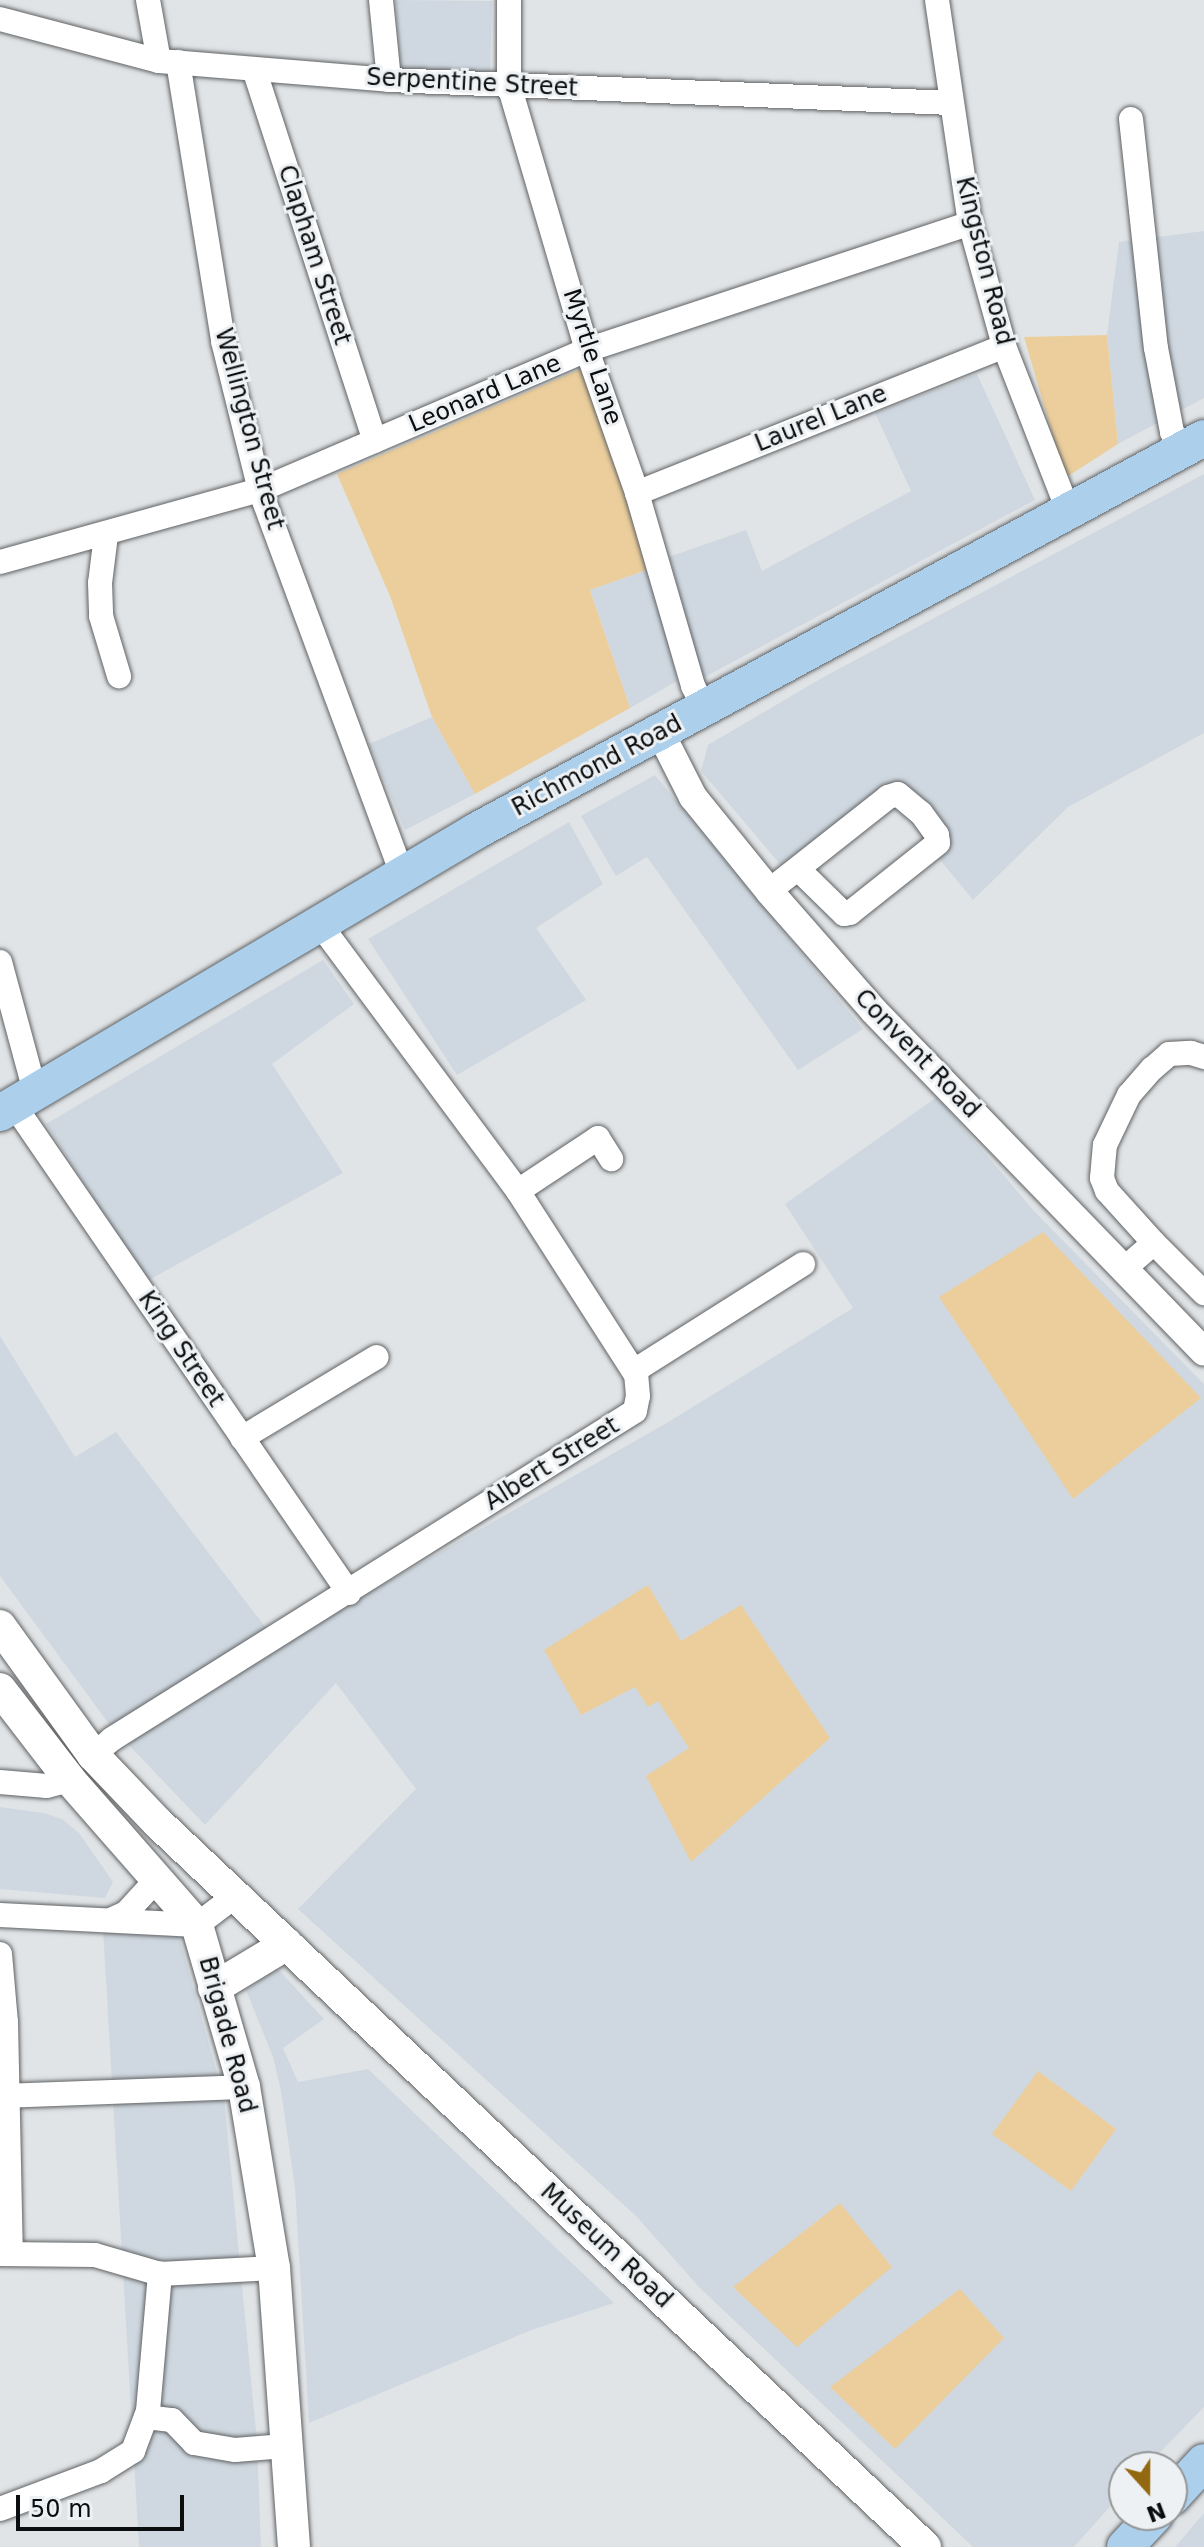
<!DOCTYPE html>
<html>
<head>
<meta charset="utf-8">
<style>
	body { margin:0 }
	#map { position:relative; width:1204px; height:2547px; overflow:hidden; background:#e1e4e6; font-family:"DejaVu Sans",sans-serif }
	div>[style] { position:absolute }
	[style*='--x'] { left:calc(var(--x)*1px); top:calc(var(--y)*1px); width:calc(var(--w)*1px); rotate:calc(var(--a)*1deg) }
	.built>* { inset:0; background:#cfd8e0 }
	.green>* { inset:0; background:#ebce9c }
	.roads { filter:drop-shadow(0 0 2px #606264) drop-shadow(0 0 2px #606264) }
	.minor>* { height:24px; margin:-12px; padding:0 12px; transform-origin:12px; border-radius:12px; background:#fff }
	.tertiary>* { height:28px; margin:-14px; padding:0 14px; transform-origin:14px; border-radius:14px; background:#fff }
	.secondary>* { height:32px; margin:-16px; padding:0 16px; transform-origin:16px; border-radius:16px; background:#fff }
	.primary>* { height:36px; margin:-18px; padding:0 18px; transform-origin:18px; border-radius:18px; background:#acd0ec }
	span { translate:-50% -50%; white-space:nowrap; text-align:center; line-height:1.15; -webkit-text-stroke:6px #eef1f3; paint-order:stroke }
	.street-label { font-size:24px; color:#0c0d0e }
	.north { position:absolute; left:1108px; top:2451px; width:80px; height:80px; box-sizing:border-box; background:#eef1f3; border:2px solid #949697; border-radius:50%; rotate:159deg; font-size:22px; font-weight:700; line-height:32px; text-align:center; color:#0c0d0e }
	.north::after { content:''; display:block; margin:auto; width:28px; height:36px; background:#926911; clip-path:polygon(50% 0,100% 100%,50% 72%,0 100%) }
	.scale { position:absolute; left:16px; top:2495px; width:168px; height:36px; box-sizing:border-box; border:4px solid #0c0d0e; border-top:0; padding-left:10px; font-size:24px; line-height:28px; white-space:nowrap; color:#0c0d0e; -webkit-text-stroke:6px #eef1f3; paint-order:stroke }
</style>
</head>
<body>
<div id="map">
	<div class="built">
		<i style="clip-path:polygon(396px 0,492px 1px,490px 73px,400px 68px)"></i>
		<i style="clip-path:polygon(1204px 231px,1204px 398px,1118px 444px,1107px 335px,1119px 242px)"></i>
		<i style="clip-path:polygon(977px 374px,1035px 500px,703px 678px,669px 557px,746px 530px,762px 571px,911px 491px,875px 413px)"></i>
		<i style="clip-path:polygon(1204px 474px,1204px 733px,1068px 807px,973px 900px,923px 839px,887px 783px,785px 870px,701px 771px,708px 745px,820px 679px)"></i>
		<i style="clip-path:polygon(652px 568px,677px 681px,630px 708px,590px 590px)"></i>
		<i style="clip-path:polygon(432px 717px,475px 794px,405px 830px,369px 744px)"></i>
		<i style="clip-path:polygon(655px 775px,863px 1029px,798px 1070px,647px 857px,616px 876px,581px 816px)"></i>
		<i style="clip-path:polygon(569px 822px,603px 884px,536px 928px,586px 1000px,457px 1075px,368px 939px)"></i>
		<i style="clip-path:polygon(323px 960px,354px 1004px,272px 1064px,343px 1173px,147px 1281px,46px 1124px)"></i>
		<i style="clip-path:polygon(937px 1097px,1034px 1211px,1204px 1384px,1204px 2407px,1146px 2467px,1124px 2467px,1124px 2491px,1074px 2547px,973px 2547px,699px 2287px,636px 2216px,298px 1909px,416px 1789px,336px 1683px,205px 1825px,126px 1742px,300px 1632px,670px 1421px,853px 1308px,785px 1204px)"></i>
		<i style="clip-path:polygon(0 1336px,75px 1457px,116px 1432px,266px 1628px,112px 1728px,0 1576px)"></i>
		<i style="clip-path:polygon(0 1807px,44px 1813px,62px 1819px,79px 1833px,113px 1882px,105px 1898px,0 1889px)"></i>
		<i style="clip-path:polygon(103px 1928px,178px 1933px,224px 2098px,257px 2442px,261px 2547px,139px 2547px)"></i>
		<i style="clip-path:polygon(277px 1968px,324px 2019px,283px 2048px,298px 2082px,368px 2069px,614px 2303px,534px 2329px,309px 2423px,295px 2188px,281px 2091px,273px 2057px,246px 1990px)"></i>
		<i style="clip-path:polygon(1204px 2513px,1204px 2547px,1175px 2547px)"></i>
	</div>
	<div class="green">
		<i style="clip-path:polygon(1107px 335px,1118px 444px,1065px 478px,1024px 337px)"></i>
		<i style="clip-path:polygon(583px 368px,652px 568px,590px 590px,630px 708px,475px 794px,432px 717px,390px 596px,337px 474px)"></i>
		<i style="clip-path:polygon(1043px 1232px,1201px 1398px,1073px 1499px,939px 1297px)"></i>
		<i style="clip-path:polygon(648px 1585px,681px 1641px,741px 1605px,830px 1738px,691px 1862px,646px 1776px,689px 1748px,658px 1701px,648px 1707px,635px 1687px,581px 1715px,544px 1650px)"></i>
		<i style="clip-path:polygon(1038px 2071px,1116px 2129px,1071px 2191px,992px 2134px)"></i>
		<i style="clip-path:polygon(840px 2203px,892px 2267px,797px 2347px,733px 2287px)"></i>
		<i style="clip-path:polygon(960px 2289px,1004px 2338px,895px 2449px,830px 2387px)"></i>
	</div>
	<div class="roads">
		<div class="minor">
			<i style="--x:148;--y:0;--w:62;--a:79.8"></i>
			<i style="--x:381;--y:0;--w:80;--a:84.3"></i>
			<i style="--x:509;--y:0;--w:85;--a:90"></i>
			<i style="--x:509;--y:85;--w:276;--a:73.6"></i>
			<i style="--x:587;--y:350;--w:151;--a:70.7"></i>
			<i style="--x:637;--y:493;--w:201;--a:73.8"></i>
			<i style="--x:693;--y:686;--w:25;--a:63"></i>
			<i style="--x:937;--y:0;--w:225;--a:81.6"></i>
			<i style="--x:970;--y:223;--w:128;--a:74.5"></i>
			<i style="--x:1004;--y:346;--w:179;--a:68.7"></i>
			<i style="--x:0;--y:19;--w:164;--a:14.8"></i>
			<i style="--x:159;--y:61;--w:231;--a:4.7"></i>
			<i style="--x:389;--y:80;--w:562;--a:2.34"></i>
			<i style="--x:178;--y:62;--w:283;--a:80.8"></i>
			<i style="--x:223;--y:341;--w:154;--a:76.1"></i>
			<i style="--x:260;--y:490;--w:408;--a:69.7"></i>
			<i style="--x:254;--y:69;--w:391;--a:72"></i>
			<i style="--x:1131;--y:119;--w:230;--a:83.8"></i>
			<i style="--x:1156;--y:348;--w:86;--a:79.2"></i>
			<i style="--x:1172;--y:432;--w:21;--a:61"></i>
			<i style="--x:637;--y:493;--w:395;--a:-21.8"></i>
			<i style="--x:106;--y:535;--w:48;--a:97.1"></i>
			<i style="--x:100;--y:583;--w:33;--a:88"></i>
			<i style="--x:101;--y:616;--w:63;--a:73.3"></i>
			<i style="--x:0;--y:562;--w:270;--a:-15.5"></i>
			<i style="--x:260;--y:490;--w:356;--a:-23.2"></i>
			<i style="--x:587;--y:350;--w:404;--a:-18.3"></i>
			<i style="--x:769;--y:891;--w:152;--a:-38.3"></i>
			<i style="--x:888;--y:797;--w:10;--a:-17"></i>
			<i style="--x:898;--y:794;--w:30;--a:40"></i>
			<i style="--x:921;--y:813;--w:27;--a:54"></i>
			<i style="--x:937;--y:835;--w:8;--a:83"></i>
			<i style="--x:938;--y:843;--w:112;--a:141.5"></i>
			<i style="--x:850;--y:913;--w:6;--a:171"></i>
			<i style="--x:844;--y:914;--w:64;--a:-135.6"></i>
			<i style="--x:0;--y:962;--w:135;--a:74.9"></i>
			<i style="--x:14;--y:1105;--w:592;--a:55.53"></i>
			<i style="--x:518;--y:1191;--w:96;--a:-33.5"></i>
			<i style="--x:598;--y:1138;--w:25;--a:58"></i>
			<i style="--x:1154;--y:1243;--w:71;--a:45"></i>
			<i style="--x:1125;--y:1268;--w:38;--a:-41"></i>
			<i style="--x:1154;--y:1243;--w:70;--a:-132.1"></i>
			<i style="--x:1107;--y:1191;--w:14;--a:-111"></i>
			<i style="--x:1102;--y:1178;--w:33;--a:-85"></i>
			<i style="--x:1105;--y:1145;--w:55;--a:-64.4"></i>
			<i style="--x:1129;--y:1095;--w:35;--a:-49"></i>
			<i style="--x:1152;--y:1069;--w:23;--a:-41"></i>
			<i style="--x:1169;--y:1054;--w:22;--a:-3"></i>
			<i style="--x:1191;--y:1053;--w:14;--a:17"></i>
			<i style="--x:634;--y:1371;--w:200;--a:-32.3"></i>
			<i style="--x:242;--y:1438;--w:157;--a:-31"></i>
			<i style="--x:93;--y:1755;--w:25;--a:-40"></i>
			<i style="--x:112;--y:1739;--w:617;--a:-32.09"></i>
			<i style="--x:635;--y:1411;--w:15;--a:-79"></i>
			<i style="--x:638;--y:1396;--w:21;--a:-95"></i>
			<i style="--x:636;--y:1375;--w:219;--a:-122.7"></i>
			<i style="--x:518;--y:1191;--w:334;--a:-126.6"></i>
			<i style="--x:0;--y:1782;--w:47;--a:4.9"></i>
			<i style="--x:47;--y:1786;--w:24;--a:-15"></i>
			<i style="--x:0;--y:1915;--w:197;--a:2.9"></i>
			<i style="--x:197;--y:1925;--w:48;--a:-37.3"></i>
			<i style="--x:113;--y:1919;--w:14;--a:-25"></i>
			<i style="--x:126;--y:1913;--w:47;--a:-47.6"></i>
			<i style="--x:0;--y:1954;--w:68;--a:85"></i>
			<i style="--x:6;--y:2022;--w:232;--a:88.8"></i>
			<i style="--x:0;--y:2096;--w:244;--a:-2.1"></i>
			<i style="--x:0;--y:2254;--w:95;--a:0.6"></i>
			<i style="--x:95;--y:2255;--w:68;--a:16.3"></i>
			<i style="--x:160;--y:2274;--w:114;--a:-3"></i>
			<i style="--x:146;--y:2417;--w:26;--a:7"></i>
			<i style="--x:172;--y:2420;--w:32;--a:46"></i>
			<i style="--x:194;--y:2443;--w:42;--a:9.7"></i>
			<i style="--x:235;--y:2450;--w:50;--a:-4.6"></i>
			<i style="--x:0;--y:2509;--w:108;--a:-20.6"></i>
			<i style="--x:101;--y:2471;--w:38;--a:-32"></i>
			<i style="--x:133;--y:2451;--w:43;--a:-69.4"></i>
			<i style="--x:148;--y:2411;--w:138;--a:-85"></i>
		</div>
		<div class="tertiary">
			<i style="--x:660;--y:732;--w:73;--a:63.1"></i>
			<i style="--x:693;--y:797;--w:121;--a:51"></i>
			<i style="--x:769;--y:891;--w:159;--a:48.8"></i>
			<i style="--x:874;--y:1011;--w:474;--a:45.9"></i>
		</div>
		<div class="secondary">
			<i style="--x:0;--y:1626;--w:159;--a:54.2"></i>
			<i style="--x:93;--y:1755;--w:94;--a:46.3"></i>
			<i style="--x:158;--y:1823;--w:1055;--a:43.35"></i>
			<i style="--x:0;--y:1689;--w:115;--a:52.4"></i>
			<i style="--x:70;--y:1780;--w:193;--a:48.8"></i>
			<i style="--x:197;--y:1925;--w:169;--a:73.8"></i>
			<i style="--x:244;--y:2087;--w:183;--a:80.6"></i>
			<i style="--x:274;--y:2268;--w:280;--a:85.9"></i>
			<i style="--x:214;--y:1988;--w:85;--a:-31.1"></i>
		</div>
		<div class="primary">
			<i style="--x:0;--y:1113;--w:553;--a:-30.64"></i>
			<i style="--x:476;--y:831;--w:827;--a:-28.36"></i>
			<i style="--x:1172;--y:2497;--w:47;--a:-47.6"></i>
			<i style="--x:1125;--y:2547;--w:44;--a:-46.8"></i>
		</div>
	</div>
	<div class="street-label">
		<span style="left:472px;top:83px;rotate:3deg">Serpentine Street</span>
		<span style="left:314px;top:255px;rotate:72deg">Clapham Street</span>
		<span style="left:984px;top:261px;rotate:76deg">Kingston Road</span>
		<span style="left:592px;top:357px;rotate:72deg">Myrtle Lane</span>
		<span style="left:485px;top:394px;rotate:-23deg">Leonard Lane</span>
		<span style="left:821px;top:419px;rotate:-22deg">Laurel Lane</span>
		<span style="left:249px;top:429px;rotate:75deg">Wellington Street</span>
		<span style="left:597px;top:766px;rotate:-28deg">Richmond Road</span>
		<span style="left:917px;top:1054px;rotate:46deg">Convent Road</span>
		<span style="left:181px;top:1349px;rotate:56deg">King Street</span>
		<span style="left:552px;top:1464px;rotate:-32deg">Albert Street</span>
		<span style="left:227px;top:2035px;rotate:75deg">Brigade Road</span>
		<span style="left:606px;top:2246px;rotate:43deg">Museum Road</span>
	</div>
	<div class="north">N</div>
	<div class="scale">50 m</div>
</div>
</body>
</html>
